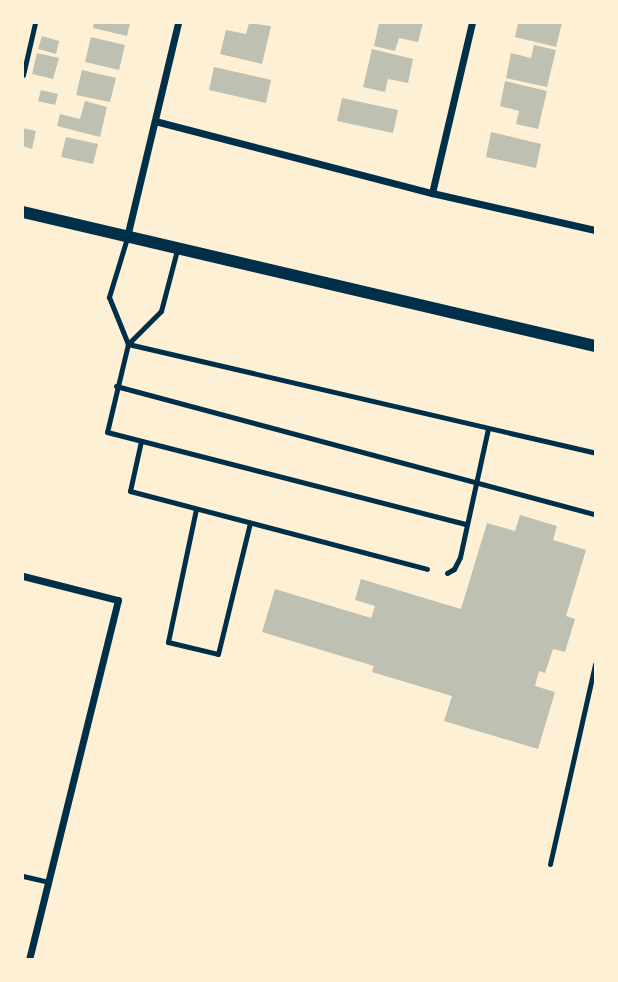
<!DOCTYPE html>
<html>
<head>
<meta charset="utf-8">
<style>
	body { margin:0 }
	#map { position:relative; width:618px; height:982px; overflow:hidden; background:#fdf0d5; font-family:"Exo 2",sans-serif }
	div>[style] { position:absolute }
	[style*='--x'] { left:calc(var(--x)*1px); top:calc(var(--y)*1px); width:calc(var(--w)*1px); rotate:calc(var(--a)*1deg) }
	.building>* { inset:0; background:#bec0b2 }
	.service>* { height:5px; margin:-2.5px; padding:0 2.5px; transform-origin:2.5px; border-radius:2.5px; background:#003049 }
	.minor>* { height:7px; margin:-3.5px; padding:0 3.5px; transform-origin:3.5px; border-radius:3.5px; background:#003049 }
	.tertiary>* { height:12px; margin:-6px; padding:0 6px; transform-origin:6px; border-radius:6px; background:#003049 }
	span { translate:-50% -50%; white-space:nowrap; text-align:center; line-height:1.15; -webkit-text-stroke:6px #fdf0d5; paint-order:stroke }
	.frame { position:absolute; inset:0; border:24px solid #fdf0d5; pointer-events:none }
</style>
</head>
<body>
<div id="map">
	<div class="building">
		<i style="clip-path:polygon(94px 23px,130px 23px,127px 36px,93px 28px)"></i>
		<i style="clip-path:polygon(249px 23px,271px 26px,262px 64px,220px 54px,226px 30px,246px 34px)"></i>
		<i style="clip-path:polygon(379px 23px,423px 23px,418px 42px,399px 38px,395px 51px,374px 46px)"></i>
		<i style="clip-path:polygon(518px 23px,562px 23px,556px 47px,515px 37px)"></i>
		<i style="clip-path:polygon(42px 36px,59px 41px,56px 54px,38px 49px)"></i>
		<i style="clip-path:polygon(91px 37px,125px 45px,119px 70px,85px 62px)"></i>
		<i style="clip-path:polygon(534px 45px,556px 50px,547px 87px,506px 78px,511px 53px,531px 58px)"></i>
		<i style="clip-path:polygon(372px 49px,413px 59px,408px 83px,388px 79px,385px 92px,363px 87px)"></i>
		<i style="clip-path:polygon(37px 53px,59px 58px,53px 79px,32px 74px)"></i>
		<i style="clip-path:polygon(214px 67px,271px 80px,266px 103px,209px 90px)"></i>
		<i style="clip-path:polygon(82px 70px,116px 78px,110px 102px,76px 95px)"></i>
		<i style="clip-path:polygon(505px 81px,547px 91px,538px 129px,516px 124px,519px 111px,500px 106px)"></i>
		<i style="clip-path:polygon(41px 90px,58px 94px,55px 105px,38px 101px)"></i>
		<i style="clip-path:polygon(342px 98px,398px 110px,393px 133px,337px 121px)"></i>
		<i style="clip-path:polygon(85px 101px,107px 107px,100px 137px,57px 126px,60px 114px,80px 119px)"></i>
		<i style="clip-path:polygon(23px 128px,36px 131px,32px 149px,23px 146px)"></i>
		<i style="clip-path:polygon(491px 132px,541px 144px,536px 168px,486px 157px)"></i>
		<i style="clip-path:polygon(66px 137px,98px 144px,93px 164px,61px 157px)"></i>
		<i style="clip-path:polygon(520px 515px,557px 526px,553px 540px,586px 550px,566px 616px,575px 619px,565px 652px,553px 649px,545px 673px,539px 671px,535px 686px,555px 692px,538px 749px,444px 721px,452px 696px,372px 672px,374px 666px,262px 632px,275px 589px,371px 618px,375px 606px,355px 600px,361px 579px,461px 609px,487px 523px,515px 531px)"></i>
	</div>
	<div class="service">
		<i style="--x:23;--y:75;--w:53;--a:-77"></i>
		<i style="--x:127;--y:238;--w:62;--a:107"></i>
		<i style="--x:109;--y:297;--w:51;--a:68"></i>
		<i style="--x:177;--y:250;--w:63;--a:104.7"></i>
		<i style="--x:161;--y:311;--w:47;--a:135"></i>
		<i style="--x:128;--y:344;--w:90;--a:103.4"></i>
		<i style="--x:107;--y:432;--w:370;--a:14.4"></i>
		<i style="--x:128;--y:344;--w:480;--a:13.1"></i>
		<i style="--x:116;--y:386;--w:496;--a:15"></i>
		<i style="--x:141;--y:441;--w:51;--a:102.4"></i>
		<i style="--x:130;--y:491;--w:307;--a:14.7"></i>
		<i style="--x:196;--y:509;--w:136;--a:101.9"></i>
		<i style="--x:168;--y:642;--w:51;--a:13.5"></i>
		<i style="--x:218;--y:654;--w:135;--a:-76.3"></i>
		<i style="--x:447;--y:573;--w:8;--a:-30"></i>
		<i style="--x:454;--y:569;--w:13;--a:-63"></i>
		<i style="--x:460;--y:557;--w:131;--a:-77.7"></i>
		<i style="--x:550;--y:864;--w:205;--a:-77.3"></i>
		<i style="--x:23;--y:876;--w:26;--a:13"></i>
	</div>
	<div class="minor">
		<i style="--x:155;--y:121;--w:286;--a:14.6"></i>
		<i style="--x:432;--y:193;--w:167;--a:12.8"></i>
		<i style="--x:432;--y:193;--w:175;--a:-76.8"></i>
		<i style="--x:127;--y:237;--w:220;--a:-76.6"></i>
		<i style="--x:23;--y:576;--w:98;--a:14.2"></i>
		<i style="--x:118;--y:600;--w:370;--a:103.9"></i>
	</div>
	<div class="tertiary">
		<i style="--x:23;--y:212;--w:587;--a:13.18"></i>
	</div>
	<div class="frame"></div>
</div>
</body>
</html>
